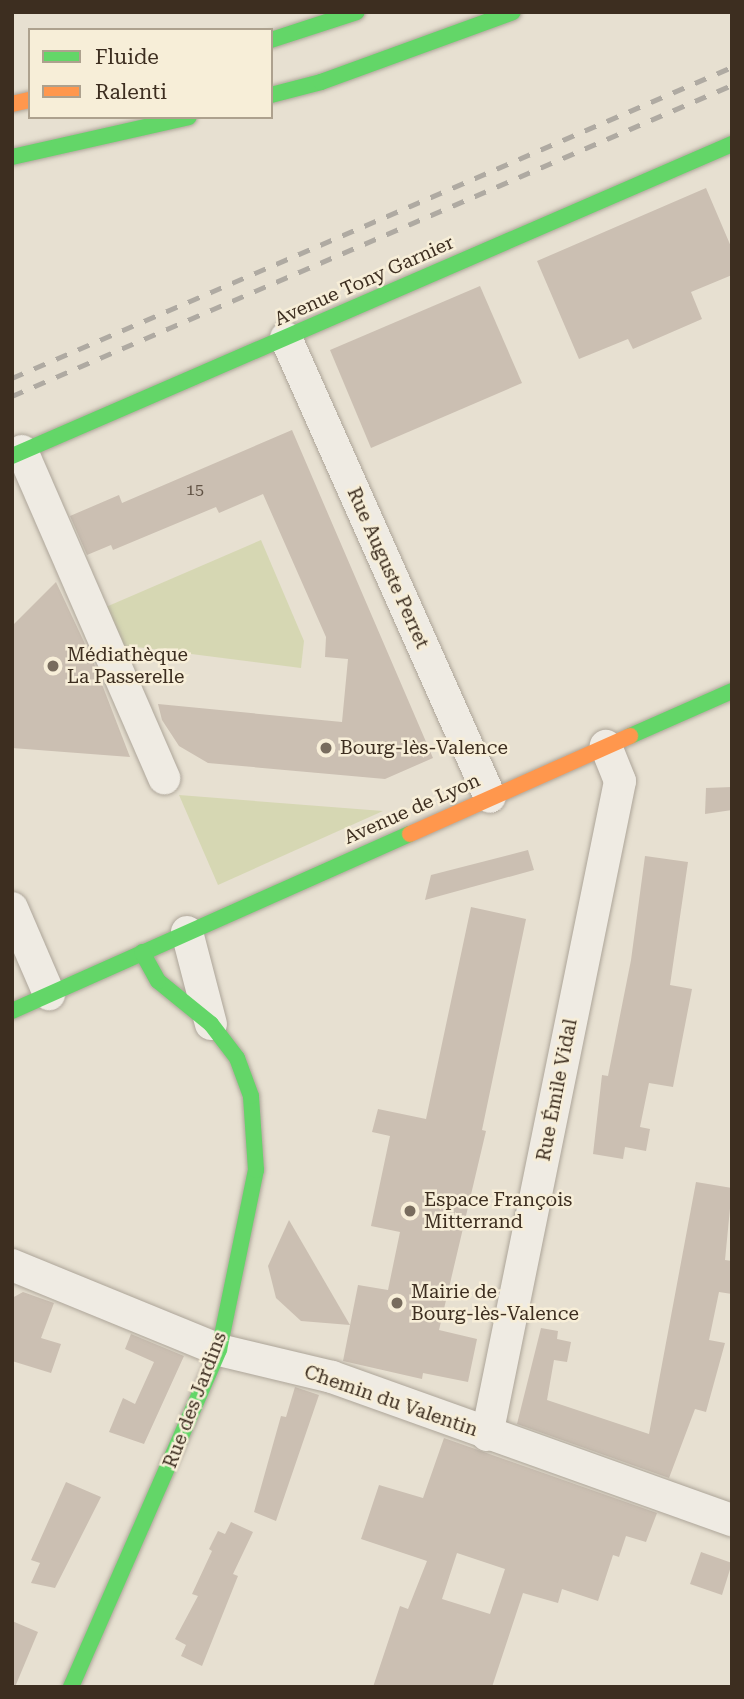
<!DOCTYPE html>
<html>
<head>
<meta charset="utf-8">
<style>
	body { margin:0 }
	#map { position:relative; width:744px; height:1699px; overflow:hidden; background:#e7e0d1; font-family:"Roboto Serif",serif }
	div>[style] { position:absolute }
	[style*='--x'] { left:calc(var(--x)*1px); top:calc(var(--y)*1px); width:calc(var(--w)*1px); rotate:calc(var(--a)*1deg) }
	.green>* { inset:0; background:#d6d7b3 }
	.building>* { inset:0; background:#cbbfb2 }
	.roads { filter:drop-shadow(0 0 2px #ada599) drop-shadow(0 0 2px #ada599) }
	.street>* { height:32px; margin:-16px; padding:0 16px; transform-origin:16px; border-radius:16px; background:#efebe3 }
	.fast>* { height:16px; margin:-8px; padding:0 8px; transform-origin:8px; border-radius:8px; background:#63d668 }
	.slow>* { height:16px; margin:-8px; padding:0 8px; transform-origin:8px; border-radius:8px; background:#ff974d }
	.rail>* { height:5px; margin-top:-2.5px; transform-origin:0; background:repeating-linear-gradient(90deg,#afaaa2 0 12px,transparent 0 24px) }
	.dots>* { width:19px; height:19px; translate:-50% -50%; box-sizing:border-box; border:4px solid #f7eed8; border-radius:50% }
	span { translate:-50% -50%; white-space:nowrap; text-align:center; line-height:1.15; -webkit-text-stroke:5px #f7eed8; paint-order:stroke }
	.number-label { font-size:16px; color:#605244 }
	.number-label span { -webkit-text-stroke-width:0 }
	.street-label { font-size:19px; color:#3d2e20 }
	.poi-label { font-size:19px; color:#3d2e20 }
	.left { translate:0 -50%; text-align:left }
	.frame { position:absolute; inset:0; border:14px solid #3d2e20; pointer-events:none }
	.legend { position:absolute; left:28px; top:28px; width:245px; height:91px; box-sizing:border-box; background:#f7eed8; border:2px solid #ada18e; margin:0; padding:9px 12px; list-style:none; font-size:21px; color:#3d2e20 }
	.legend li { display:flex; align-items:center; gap:14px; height:35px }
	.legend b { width:35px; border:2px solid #ada18e }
</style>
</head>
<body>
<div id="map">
	<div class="green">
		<i style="clip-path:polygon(261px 540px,304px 641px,301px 668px,105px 643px,92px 613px)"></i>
		<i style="clip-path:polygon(179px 795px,383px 811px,218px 885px)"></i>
	</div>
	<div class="building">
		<i style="clip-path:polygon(706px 188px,732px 249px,732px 275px,691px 292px,702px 319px,633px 349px,628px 339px,579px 359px,537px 261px)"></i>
		<i style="clip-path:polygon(480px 286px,522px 383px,371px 448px,330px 350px)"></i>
		<i style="clip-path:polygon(292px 430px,433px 758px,385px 779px,208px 763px,179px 746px,162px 720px,158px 704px,342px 722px,348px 659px,325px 657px,326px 637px,263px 494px,219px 513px,216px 507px,113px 550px,111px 545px,87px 555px,70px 516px,119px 495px,122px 503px)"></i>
		<i style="clip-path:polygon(56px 582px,93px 661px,130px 757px,12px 748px,12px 626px)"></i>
		<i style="clip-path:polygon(732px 787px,732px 810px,705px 814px,706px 788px)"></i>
		<i style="clip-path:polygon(528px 850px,534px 870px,425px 900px,431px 875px)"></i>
		<i style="clip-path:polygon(645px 856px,688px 862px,670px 985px,692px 989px,673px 1087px,649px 1083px,640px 1127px,650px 1129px,646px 1151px,625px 1147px,623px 1159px,593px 1154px,602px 1075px,608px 1076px,631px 960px)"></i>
		<i style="clip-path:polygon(471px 907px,526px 919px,482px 1130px,486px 1131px,439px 1330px,477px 1339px,468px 1382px,423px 1373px,422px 1379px,343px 1361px,358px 1285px,388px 1290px,400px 1232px,371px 1226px,390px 1136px,372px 1132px,378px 1109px,426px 1119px)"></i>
		<i style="clip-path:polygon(696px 1182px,732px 1188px,725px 1260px,732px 1261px,732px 1294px,719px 1292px,709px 1340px,725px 1343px,706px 1412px,695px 1409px,669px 1478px,517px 1424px,541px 1328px,558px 1331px,557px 1339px,571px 1342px,567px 1362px,554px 1360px,547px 1400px,649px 1434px)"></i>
		<i style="clip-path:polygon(289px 1220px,350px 1325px,301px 1321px,276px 1298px,268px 1266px)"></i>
		<i style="clip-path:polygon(23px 1292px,54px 1303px,41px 1338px,61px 1344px,51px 1373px,12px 1361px,12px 1298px)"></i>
		<i style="clip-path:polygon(131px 1334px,184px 1356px,144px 1444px,109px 1432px,123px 1398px,135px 1404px,154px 1362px,125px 1349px)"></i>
		<i style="clip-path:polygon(295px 1387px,319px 1395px,276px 1521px,254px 1512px,281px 1416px,286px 1417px)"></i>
		<i style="clip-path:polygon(evenodd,444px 1438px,657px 1513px,646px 1542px,626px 1536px,619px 1557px,613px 1555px,598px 1601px,562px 1589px,558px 1603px,523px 1593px,492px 1687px,373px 1687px,400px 1606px,408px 1609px,427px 1561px,361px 1539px,379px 1485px,423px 1498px,444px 1438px,457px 1553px,505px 1569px,490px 1614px,442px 1599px,457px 1553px)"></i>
		<i style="clip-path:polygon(66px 1482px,101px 1497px,55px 1588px,31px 1583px,40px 1563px,31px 1560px)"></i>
		<i style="clip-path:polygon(231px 1522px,253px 1532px,233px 1574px,238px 1576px,202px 1666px,181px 1656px,186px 1645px,175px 1639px,198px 1596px,192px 1594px,212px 1551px,209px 1549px,218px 1531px,225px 1534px)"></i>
		<i style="clip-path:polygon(701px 1552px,732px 1563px,722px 1595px,690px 1584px)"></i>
		<i style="clip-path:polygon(12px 1621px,38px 1632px,15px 1687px,12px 1687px)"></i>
	</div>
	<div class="roads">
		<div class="street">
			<i style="--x:286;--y:338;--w:502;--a:66.04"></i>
			<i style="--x:22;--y:451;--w:357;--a:66.5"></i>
			<i style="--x:12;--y:908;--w:94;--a:66.7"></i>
			<i style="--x:187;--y:932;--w:95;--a:75.4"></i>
			<i style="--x:12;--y:1265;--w:224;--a:22.3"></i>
			<i style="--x:219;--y:1350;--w:116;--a:13.4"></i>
			<i style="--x:332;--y:1377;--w:425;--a:19.7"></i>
			<i style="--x:487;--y:1435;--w:667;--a:-78.5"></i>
			<i style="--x:620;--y:781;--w:38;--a:-112"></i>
		</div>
		<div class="fast">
			<i style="--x:271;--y:40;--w:90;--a:-18"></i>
			<i style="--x:271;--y:95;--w:52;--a:-14.6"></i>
			<i style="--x:321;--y:82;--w:204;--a:-20"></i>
			<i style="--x:12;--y:157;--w:181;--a:-12.7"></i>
			<i style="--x:12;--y:456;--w:785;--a:-23.43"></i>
			<i style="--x:630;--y:736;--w:111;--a:-23.8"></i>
			<i style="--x:12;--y:1011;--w:436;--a:-24"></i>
			<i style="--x:71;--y:1687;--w:368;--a:-66.3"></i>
			<i style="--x:219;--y:1350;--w:184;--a:-78.4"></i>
			<i style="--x:256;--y:1170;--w:74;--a:-93.9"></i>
			<i style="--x:251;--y:1096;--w:40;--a:-110.2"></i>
			<i style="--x:237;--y:1058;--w:43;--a:-127.4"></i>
			<i style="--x:211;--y:1024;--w:68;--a:-140.9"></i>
			<i style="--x:158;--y:981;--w:33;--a:-119"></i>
		</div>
		<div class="slow">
			<i style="--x:12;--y:104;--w:18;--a:-13"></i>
			<i style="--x:410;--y:834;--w:241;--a:-24"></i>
		</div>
	</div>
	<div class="rail">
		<i style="--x:12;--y:378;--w:784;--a:-23.36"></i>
		<i style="--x:12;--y:396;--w:784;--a:-23.36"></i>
	</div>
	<div class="dots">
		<i style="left:53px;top:666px;background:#786c5e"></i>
		<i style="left:326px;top:748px;background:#786c5e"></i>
		<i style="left:410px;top:1211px;background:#786c5e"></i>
		<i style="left:397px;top:1303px;background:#786c5e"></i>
	</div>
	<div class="number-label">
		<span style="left:195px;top:490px">15</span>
	</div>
	<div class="street-label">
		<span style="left:364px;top:281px;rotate:-24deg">Avenue Tony Garnier</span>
		<span style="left:388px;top:568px;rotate:66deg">Rue Auguste Perret</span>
		<span style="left:412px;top:809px;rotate:-24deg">Avenue de Lyon</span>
		<span style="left:557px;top:1090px;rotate:-79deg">Rue Émile Vidal</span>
		<span style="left:195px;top:1400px;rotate:-69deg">Rue des Jardins</span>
		<span style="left:391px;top:1401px;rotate:19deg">Chemin du Valentin</span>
	</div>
	<div class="poi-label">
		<span class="left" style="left:67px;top:666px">Médiathèque<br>La Passerelle</span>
		<span class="left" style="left:340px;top:748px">Bourg-lès-Valence</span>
		<span class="left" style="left:424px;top:1211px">Espace François<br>Mitterrand</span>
		<span class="left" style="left:411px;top:1303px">Mairie de<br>Bourg-lès-Valence</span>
	</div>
	<div class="frame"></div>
	<ul class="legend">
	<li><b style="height:9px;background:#63d668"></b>Fluide</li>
	<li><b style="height:9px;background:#ff974d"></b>Ralenti</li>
	</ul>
</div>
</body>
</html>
